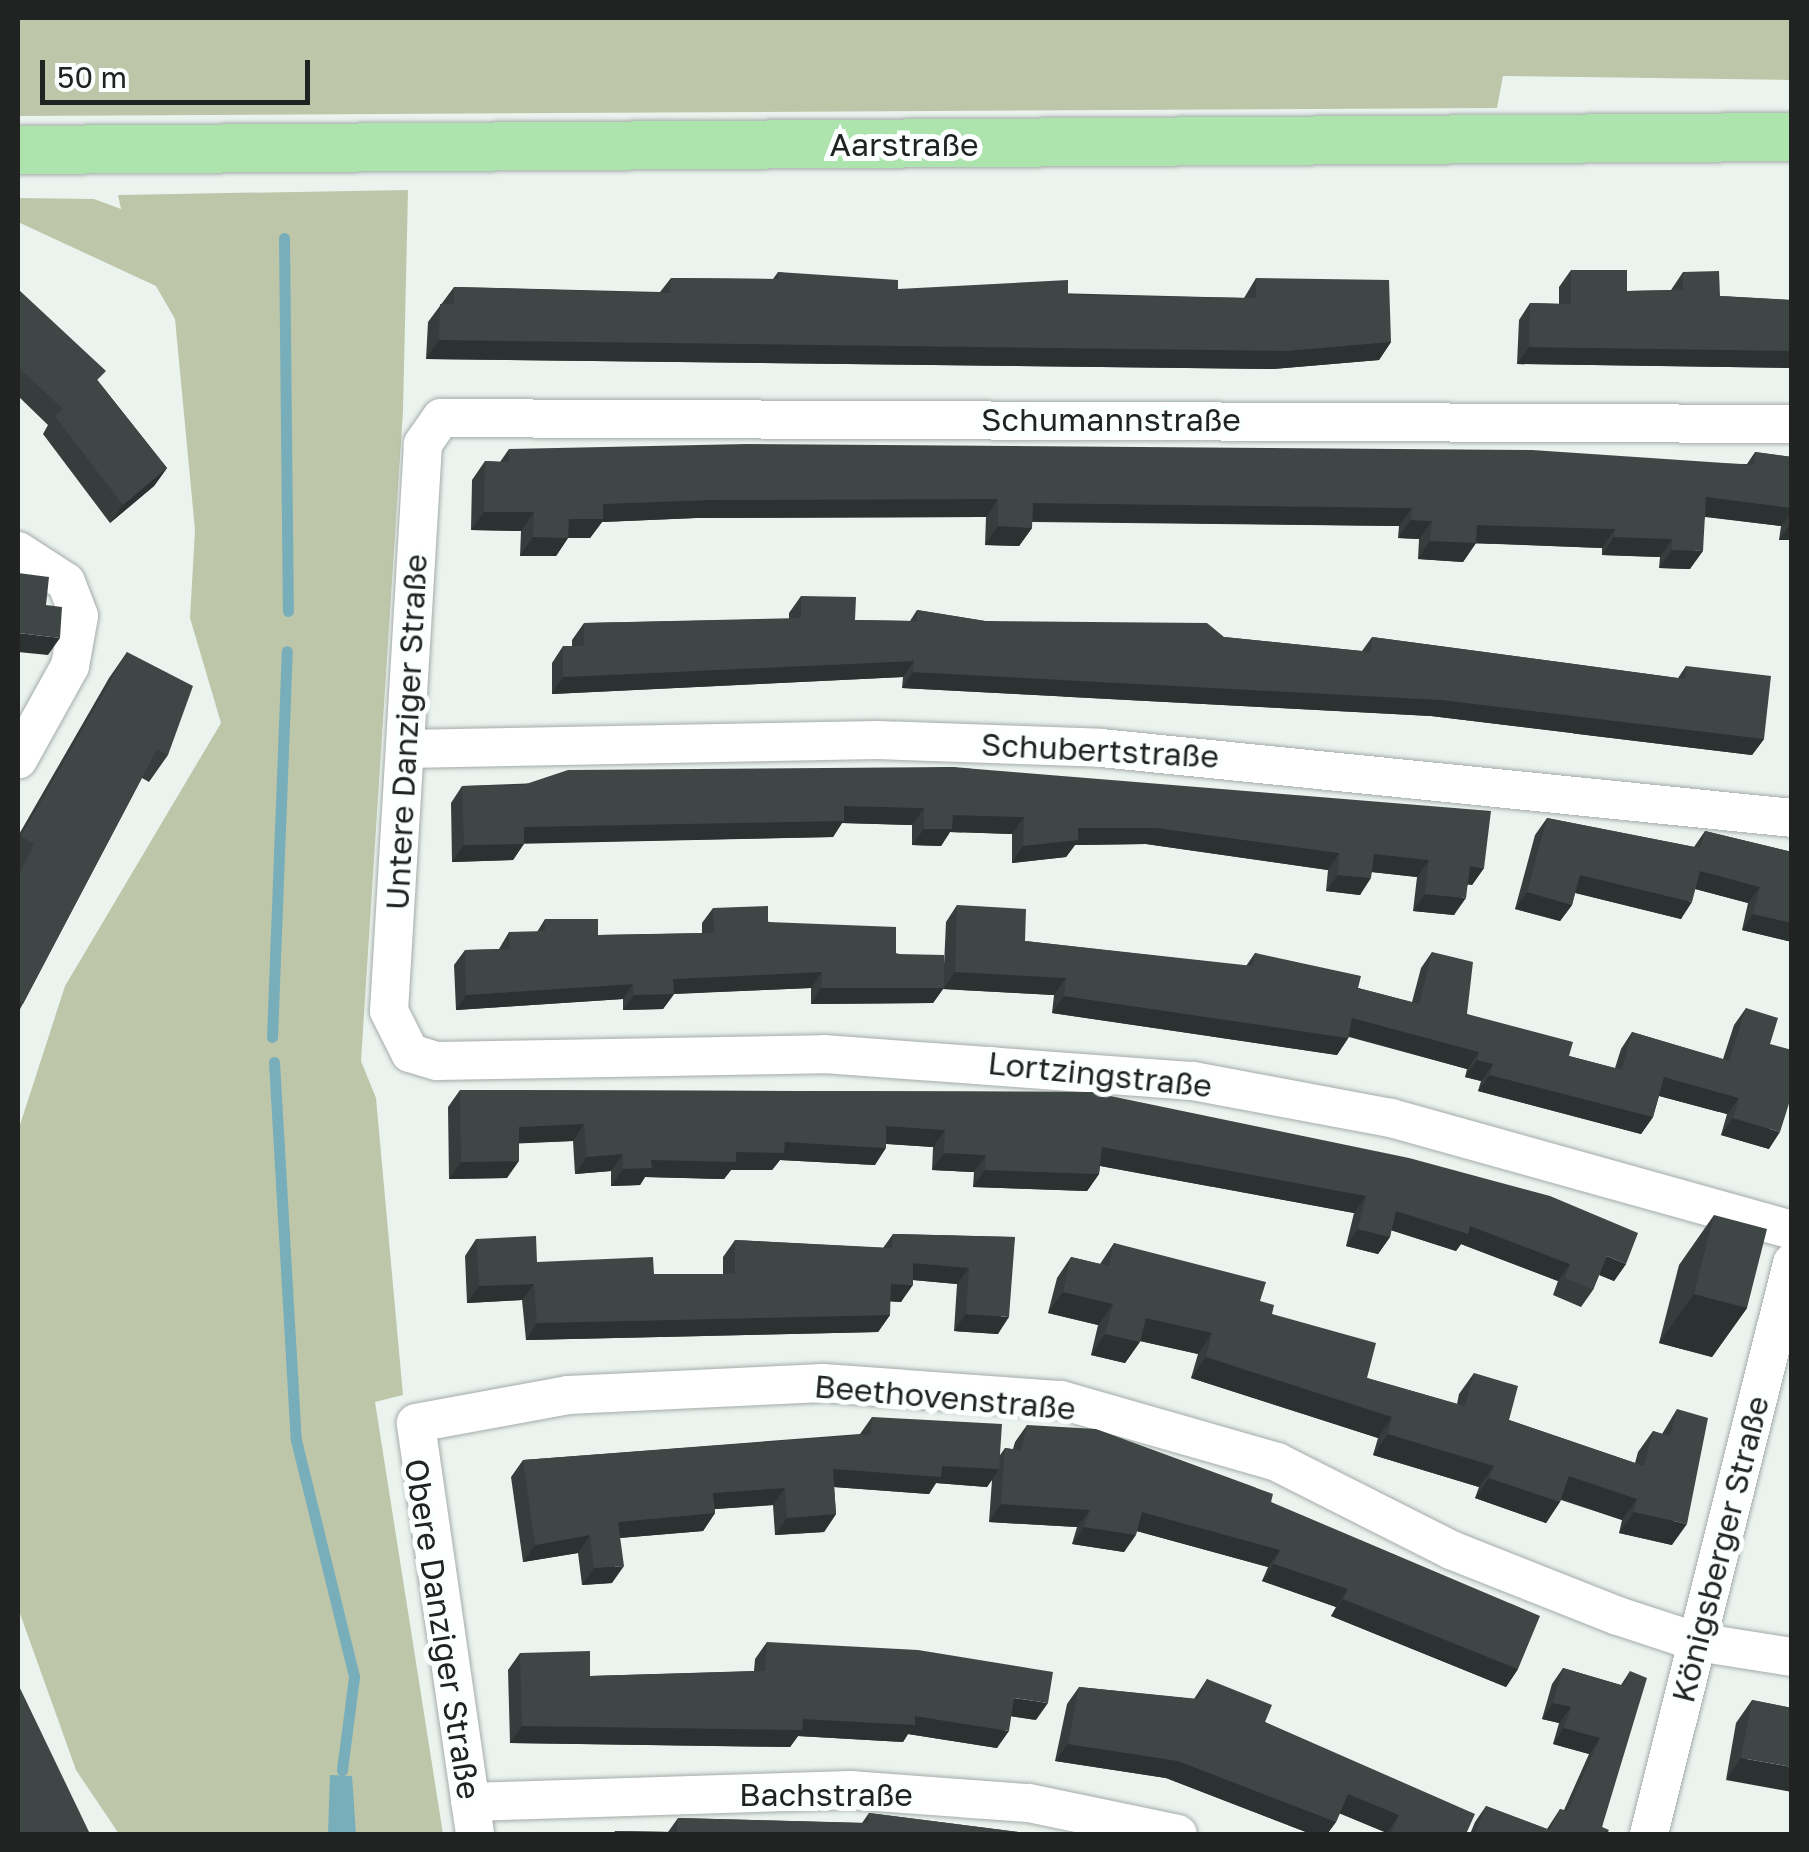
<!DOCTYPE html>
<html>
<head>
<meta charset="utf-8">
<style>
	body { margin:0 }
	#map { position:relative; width:1809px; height:1852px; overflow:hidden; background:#ebf3ef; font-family:"Golos Text",sans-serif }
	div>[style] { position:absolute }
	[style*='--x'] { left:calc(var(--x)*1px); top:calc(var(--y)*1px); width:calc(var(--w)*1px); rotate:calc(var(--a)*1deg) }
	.green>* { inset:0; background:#bec6aa }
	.water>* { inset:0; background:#78aeba }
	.stream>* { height:11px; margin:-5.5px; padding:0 5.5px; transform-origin:5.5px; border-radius:5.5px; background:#78aeba }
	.roads { filter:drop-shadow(0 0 2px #a4aca8) drop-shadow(0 0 2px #a4aca8) }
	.minor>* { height:38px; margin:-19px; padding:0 19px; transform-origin:19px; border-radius:19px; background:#fff }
	.major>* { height:48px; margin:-24px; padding:0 24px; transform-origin:24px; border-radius:24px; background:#ade3ac }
	.wall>* { inset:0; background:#363d3c }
	.shaded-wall>* { inset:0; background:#2c3231 }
	.building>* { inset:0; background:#3f4746 }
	span { translate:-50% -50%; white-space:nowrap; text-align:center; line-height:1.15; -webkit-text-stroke:10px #fbfffd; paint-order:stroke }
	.street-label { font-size:32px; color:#202322 }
	.frame { position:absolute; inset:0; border:20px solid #202322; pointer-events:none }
	.scale { position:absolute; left:40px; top:60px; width:270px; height:45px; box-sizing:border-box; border:5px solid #202322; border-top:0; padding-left:12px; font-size:30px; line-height:35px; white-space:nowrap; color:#202322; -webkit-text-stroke:8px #fbfffd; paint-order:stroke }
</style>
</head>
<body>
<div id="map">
	<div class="green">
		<i style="clip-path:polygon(18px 18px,1791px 18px,1792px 80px,1503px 76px,1497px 108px,18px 116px)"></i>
		<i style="clip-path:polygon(408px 190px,403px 411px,361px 1061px,376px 1098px,403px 1395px,375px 1402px,443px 1834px,119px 1834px,76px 1770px,18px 1608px,18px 1131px,65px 986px,221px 723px,190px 618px,195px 530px,175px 319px,156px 286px,18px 222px,18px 198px,94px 199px,121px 209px,118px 195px)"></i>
	</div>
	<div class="water">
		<i style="clip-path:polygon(330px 1775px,352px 1776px,356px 1834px,328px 1834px)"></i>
	</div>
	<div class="stream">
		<i style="--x:284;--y:238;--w:373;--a:89.4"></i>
		<i style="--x:272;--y:1037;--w:386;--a:-87.8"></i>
		<i style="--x:274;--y:1062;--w:379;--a:86.7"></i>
		<i style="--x:296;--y:1440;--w:244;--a:76.2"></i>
		<i style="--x:354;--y:1677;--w:94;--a:97.4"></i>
	</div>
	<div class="roads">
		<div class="minor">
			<i style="--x:1792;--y:424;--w:1351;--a:-179.75"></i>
			<i style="--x:441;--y:418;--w:32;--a:125"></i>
			<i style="--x:423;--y:444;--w:568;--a:93.43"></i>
			<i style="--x:389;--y:1011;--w:47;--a:63.4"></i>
			<i style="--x:410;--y:1053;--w:28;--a:17"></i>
			<i style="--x:437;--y:1061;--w:387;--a:-1"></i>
			<i style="--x:824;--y:1054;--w:370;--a:4.2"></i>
			<i style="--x:1193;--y:1081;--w:201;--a:10.6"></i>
			<i style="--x:1391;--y:1118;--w:416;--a:15.6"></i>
			<i style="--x:18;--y:551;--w:57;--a:32.9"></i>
			<i style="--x:66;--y:582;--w:36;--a:69"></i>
			<i style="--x:79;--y:616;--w:51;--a:100.2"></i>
			<i style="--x:70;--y:666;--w:107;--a:119"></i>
			<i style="--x:405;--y:749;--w:472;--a:-1.1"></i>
			<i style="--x:877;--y:740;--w:224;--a:2"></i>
			<i style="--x:1101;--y:748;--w:695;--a:5.78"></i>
			<i style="--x:470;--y:1802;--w:380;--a:-1.8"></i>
			<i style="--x:850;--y:1790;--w:179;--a:4.2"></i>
			<i style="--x:1029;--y:1803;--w:152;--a:11.8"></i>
			<i style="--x:475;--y:1834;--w:415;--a:-98.2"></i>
			<i style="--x:416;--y:1423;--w:155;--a:-10.4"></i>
			<i style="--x:568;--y:1395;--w:255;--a:-2.7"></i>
			<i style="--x:823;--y:1383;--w:239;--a:4.1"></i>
			<i style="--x:1061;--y:1400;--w:225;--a:16"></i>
			<i style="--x:1277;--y:1462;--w:195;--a:26.8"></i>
			<i style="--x:1451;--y:1550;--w:180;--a:21.6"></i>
			<i style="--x:1618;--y:1616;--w:83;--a:18.2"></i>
			<i style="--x:1697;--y:1642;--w:96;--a:9"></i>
			<i style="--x:1649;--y:1834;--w:589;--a:-75.94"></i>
		</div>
		<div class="major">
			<i style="--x:18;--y:150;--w:1774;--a:-0.42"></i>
		</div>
	</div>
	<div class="wall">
		<i style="clip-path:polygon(1571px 270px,1627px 291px,1671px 290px,1683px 272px,1720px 296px,1790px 300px,1792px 289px,1792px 368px,1517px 364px,1519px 320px,1530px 303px,1559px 304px,1559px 287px)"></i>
		<i style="clip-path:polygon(778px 272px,898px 289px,1244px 298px,1256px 278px,1391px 342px,1379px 360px,1273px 369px,426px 359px,428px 322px,454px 287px,660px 292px,671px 278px,773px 279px)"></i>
		<i style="clip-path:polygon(18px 290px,99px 382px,167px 468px,154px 486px,110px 523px,43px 434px,48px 425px,18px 396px)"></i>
		<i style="clip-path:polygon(509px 449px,1747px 464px,1755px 452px,1792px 457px,1792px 540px,1779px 540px,1781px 526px,1705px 517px,1690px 569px,1659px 568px,1660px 557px,1602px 555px,1602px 548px,1476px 543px,1463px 562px,1418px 559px,1419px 539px,1398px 538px,1399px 526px,1032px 522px,1032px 528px,1019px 546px,985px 545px,986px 517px,696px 518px,602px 522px,590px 538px,568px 538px,556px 556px,520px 556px,521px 531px,471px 530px,472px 480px,485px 461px,500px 462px)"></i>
		<i style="clip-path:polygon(801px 596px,855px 620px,910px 621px,917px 610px,985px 621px,1224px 637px,1362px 651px,1372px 637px,1678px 678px,1686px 666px,1764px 739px,1752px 755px,1431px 716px,902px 688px,903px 677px,552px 694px,552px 663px,563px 646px,572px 646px,572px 640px,584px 623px,789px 619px,789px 613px)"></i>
		<i style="clip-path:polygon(127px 652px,168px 755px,149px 782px,142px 778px,18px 1013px,18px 836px,109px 678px)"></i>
		<i style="clip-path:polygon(953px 767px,1484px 868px,1472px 885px,1468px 884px,1454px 915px,1413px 911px,1417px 877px,1372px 872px,1360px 895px,1326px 891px,1328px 870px,1146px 844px,1075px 845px,1066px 857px,1012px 863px,1012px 834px,950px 832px,941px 846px,912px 845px,912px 825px,842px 823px,833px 837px,524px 843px,513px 860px,452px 862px,451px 803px,462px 786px)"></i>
		<i style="clip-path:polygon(1547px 818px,1694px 847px,1705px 831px,1792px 852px,1792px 942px,1742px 930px,1748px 903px,1695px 889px,1681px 919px,1575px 893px,1572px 905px,1560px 921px,1515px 909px,1535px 835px)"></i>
		<i style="clip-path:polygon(957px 905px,1025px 941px,1246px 966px,1255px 953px,1358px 988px,1412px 1002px,1421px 968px,1432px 952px,1467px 1014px,1569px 1056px,1615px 1068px,1621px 1049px,1632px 1032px,1723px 1059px,1734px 1025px,1746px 1008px,1770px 1044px,1769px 1149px,1721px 1135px,1727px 1114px,1659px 1096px,1653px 1117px,1641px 1134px,1478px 1091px,1481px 1081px,1465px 1077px,1467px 1069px,1349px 1037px,1337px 1055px,1052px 1013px,1054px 995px,943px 989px,933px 1003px,811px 1004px,811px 988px,674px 994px,663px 1009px,623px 1010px,623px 999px,456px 1010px,454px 965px,465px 950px,499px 949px,509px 932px,537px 932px,545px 919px,598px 935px,702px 933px,702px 923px,713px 908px,944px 965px,946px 922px)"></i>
		<i style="clip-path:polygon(460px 1090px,1091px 1092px,1626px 1264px,1614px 1281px,1599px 1275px,1593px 1290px,1581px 1307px,1553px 1295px,1558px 1281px,1461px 1244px,1456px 1251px,1391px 1230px,1390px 1237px,1378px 1254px,1346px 1246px,1354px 1213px,1100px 1166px,1099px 1174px,1087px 1191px,973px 1187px,974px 1172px,932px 1170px,933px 1147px,886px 1144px,875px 1165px,780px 1160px,772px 1170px,731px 1170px,724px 1179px,645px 1177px,640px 1185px,611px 1186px,611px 1171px,575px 1174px,573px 1141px,519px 1143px,507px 1178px,449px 1179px,448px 1107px)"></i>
		<i style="clip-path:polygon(1714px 1215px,1747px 1308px,1712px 1357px,1659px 1343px,1679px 1265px)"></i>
		<i style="clip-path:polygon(893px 1234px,1015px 1237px,998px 1334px,954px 1331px,957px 1284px,913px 1280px,901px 1302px,890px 1301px,890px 1315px,878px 1332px,526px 1340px,522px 1300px,467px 1303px,465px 1256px,476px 1239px,537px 1262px,654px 1274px,723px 1274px,723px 1257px,735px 1240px,883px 1248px)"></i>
		<i style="clip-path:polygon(1114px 1243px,1260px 1301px,1272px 1314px,1367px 1378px,1457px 1404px,1459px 1394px,1474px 1373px,1509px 1420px,1635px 1463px,1638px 1452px,1653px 1431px,1662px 1434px,1677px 1409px,1672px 1545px,1619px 1533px,1622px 1520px,1561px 1500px,1546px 1523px,1475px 1498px,1479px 1487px,1373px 1455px,1378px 1438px,1191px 1378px,1198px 1354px,1140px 1341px,1125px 1363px,1091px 1355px,1098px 1325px,1048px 1313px,1057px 1278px,1071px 1257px,1100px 1264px)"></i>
		<i style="clip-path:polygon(872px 1417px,1000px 1455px,1005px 1448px,1013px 1449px,1015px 1442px,1027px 1425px,1271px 1502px,1518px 1669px,1506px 1687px,1331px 1616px,1336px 1607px,1262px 1581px,1268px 1567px,1137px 1531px,1124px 1552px,1072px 1544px,1077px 1527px,989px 1522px,992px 1480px,987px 1487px,936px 1483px,929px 1494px,834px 1487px,836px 1514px,824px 1532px,775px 1535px,773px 1505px,715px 1509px,715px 1513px,703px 1531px,620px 1538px,612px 1583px,582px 1585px,578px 1553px,523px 1562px,511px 1477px,523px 1460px,860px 1434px)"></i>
		<i style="clip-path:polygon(767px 1642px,1036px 1720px,1011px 1716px,997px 1748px,908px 1734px,903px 1742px,798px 1736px,790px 1747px,510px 1743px,508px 1670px,520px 1653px,590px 1676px,754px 1671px,755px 1659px)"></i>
		<i style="clip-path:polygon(1563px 1668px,1621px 1685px,1630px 1671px,1602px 1827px,1607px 1834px,1470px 1834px,1475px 1822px,1486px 1806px,1547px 1829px,1560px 1809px,1564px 1810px,1589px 1754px,1553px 1744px,1559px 1723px,1542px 1719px,1552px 1684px)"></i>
		<i style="clip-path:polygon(1207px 1679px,1265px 1722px,1466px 1834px,1386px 1834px,1387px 1833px,1340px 1813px,1336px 1822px,1327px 1834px,1311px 1834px,1166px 1778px,1055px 1761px,1067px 1704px,1079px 1687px,1194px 1699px)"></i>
		<i style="clip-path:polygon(1752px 1700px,1792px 1708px,1726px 1780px,1736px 1723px)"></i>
		<i style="clip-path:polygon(869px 1813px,1034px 1834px,613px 1834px,615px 1831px,668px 1832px,678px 1818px,862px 1823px)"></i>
	</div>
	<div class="shaded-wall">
		<i style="clip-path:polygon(439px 340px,1391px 342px,1379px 360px,1273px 369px,426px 359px)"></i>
		<i style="clip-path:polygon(1529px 347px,1792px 351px,1792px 368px,1517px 364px)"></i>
		<i style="clip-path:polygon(167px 468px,154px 486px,110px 523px,123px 505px)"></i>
		<i style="clip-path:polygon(1706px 497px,1792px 508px,1792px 511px,1781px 526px,1693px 515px)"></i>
		<i style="clip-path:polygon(998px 499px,986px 517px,696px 518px,602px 522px,590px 538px,556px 538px,569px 519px,603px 504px,708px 500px)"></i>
		<i style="clip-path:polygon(1033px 503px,1412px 508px,1399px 526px,1020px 521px)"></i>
		<i style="clip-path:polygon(484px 512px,534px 512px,521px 531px,471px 530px)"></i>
		<i style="clip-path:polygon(1411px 520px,1432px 521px,1419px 539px,1398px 538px)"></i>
		<i style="clip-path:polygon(1792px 522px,1792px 540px,1779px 540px)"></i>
		<i style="clip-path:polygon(1477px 525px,1615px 529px,1602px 548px,1469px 543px,1476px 543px,1463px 562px,1418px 559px,1430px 541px)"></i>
		<i style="clip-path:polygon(998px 526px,1032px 528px,1019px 546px,985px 545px)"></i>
		<i style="clip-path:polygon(533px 537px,568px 538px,556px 556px,520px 556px)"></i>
		<i style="clip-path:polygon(1614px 537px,1672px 539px,1660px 557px,1602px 555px)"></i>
		<i style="clip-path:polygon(1672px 550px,1703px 551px,1690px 569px,1659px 568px)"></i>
		<i style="clip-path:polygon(18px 633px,60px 638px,48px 655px,18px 652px)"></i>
		<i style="clip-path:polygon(914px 661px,903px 677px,552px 694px,563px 677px)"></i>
		<i style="clip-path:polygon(913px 672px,1442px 700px,1764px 739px,1752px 755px,1431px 716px,902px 688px)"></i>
		<i style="clip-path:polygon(844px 806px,924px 808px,912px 825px,842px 823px,833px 837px,512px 844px,524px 827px)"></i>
		<i style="clip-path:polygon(953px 815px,1024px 817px,1012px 834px,950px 832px,941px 846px,912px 845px,924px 829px)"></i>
		<i style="clip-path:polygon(1078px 828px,1157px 828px,1339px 853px,1328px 870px,1146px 844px,1075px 845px,1066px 857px,1012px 863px,1023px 846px)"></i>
		<i style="clip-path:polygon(524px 844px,513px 860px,452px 862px,464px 845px)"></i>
		<i style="clip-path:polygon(1374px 854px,1429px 860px,1417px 877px,1362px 871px)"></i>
		<i style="clip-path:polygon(1470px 866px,1484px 868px,1472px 885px,1458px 883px)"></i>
		<i style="clip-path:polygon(1700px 871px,1760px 887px,1748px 903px,1688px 887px)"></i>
		<i style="clip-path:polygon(1338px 875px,1371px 878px,1360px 895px,1326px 891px)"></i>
		<i style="clip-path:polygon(1580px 875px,1692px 902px,1681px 919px,1568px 891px)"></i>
		<i style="clip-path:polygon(1527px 892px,1572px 905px,1560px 921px,1515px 909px)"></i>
		<i style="clip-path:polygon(1425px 894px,1466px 898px,1454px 915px,1413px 911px)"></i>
		<i style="clip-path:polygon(1753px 914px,1792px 923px,1792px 942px,1742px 930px)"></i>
		<i style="clip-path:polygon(822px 972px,811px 988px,669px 994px,674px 994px,663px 1009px,623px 1010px,634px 995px,673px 979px)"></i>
		<i style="clip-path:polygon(955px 972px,1066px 978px,1054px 995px,943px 989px,933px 1003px,811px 1004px,821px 988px,944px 988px)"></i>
		<i style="clip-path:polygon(633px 984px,623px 999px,456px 1010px,466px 995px)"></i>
		<i style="clip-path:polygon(1064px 996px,1348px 1038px,1337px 1055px,1052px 1013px)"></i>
		<i style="clip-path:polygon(1352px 1018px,1479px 1052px,1467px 1069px,1341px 1034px)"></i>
		<i style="clip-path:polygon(1477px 1060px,1493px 1064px,1481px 1081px,1465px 1077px)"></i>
		<i style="clip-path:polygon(1490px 1075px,1653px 1117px,1641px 1134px,1478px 1091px)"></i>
		<i style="clip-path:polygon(1664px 1077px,1739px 1098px,1727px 1114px,1652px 1094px)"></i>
		<i style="clip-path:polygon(1733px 1118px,1780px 1132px,1769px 1149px,1721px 1135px)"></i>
		<i style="clip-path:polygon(584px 1124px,573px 1141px,507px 1144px,519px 1127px)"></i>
		<i style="clip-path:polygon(886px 1126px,945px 1130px,933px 1147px,874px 1143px)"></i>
		<i style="clip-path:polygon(785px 1142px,886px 1148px,875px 1165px,780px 1160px,772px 1170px,731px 1170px,724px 1179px,645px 1177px,640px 1185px,611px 1186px,623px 1169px,651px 1160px,736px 1152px)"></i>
		<i style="clip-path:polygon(1102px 1147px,1366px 1196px,1354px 1213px,1090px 1164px)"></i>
		<i style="clip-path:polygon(944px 1153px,986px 1155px,974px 1172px,932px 1170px)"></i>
		<i style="clip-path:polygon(623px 1154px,611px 1171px,575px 1174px,587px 1157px)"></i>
		<i style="clip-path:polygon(519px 1161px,507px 1178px,449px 1179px,461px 1162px)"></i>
		<i style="clip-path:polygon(985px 1170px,1099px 1174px,1087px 1191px,973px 1187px)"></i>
		<i style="clip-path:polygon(1396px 1211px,1470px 1226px,1570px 1264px,1558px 1281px,1461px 1244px,1456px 1251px,1384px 1228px)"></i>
		<i style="clip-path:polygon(1358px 1229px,1390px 1237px,1378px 1254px,1346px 1246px)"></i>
		<i style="clip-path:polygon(1607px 1256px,1626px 1264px,1614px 1281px,1595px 1273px)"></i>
		<i style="clip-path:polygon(913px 1263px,969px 1268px,957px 1284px,902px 1279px)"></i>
		<i style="clip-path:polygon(534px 1284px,522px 1300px,467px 1303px,479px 1286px)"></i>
		<i style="clip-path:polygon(891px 1284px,913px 1285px,901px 1302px,879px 1301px)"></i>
		<i style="clip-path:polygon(1063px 1292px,1113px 1304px,1098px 1325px,1048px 1313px)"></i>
		<i style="clip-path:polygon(1694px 1294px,1747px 1308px,1712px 1357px,1659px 1343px)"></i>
		<i style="clip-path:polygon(966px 1314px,1009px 1317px,998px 1334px,954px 1331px)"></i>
		<i style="clip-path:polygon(890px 1315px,878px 1332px,526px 1340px,537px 1323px)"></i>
		<i style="clip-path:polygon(1146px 1318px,1212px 1333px,1198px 1354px,1131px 1339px)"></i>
		<i style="clip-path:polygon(1105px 1334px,1140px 1342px,1125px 1363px,1091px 1355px)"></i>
		<i style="clip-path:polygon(1206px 1357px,1392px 1417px,1378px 1438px,1191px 1378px)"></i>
		<i style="clip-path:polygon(1388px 1434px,1494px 1466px,1479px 1487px,1373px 1455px)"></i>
		<i style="clip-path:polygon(942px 1466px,999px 1469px,987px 1487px,936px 1483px,929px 1494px,820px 1486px,833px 1469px)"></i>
		<i style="clip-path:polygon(1569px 1476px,1637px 1499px,1622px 1520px,1555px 1497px)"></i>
		<i style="clip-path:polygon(1489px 1478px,1560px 1502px,1546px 1523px,1475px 1498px)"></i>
		<i style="clip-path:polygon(785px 1488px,773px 1505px,701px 1510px,713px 1493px)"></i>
		<i style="clip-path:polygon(1001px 1504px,1090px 1510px,1077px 1527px,989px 1522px)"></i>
		<i style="clip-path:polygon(1142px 1512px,1280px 1550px,1268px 1567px,1129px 1529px)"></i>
		<i style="clip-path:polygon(1634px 1512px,1687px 1524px,1672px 1545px,1619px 1533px)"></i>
		<i style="clip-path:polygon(715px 1513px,703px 1531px,606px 1539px,618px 1522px)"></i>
		<i style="clip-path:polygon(836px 1514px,824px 1532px,775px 1535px,787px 1518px)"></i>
		<i style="clip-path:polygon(1084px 1527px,1136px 1535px,1124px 1552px,1072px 1544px)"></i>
		<i style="clip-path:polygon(590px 1535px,578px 1553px,523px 1562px,535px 1545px)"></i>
		<i style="clip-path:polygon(1274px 1564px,1348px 1589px,1336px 1607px,1262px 1581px)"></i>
		<i style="clip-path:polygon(624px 1566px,612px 1583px,582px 1585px,594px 1568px)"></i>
		<i style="clip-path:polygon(1343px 1599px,1518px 1669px,1506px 1687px,1331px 1616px)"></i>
		<i style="clip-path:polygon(1014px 1698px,1048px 1703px,1036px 1720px,1002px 1715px)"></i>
		<i style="clip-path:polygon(1553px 1703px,1571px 1707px,1559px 1723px,1542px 1719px)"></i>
		<i style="clip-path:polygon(915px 1716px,1009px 1731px,997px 1748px,908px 1734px,903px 1742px,798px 1736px,790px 1747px,510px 1743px,522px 1726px)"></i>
		<i style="clip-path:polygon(1564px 1728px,1600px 1738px,1589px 1754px,1553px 1744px)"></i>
		<i style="clip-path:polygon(1068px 1744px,1178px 1761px,1336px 1822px,1327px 1834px,1311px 1834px,1166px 1778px,1055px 1761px)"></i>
		<i style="clip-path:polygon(1741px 1758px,1792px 1767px,1792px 1792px,1726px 1780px)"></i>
		<i style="clip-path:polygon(1348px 1794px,1399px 1815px,1387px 1833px,1336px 1812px)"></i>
	</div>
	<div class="building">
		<i style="clip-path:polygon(1571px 270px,1627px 270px,1627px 291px,1683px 290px,1683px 272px,1719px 271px,1720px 296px,1792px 300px,1792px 351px,1529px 347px,1530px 303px,1571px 304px)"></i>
		<i style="clip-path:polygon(778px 272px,898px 280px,898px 289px,1068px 280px,1068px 295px,1256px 298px,1256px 278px,1389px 280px,1391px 342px,1286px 351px,439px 340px,440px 304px,454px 304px,454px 287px,670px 293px,671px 278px,778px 279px)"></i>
		<i style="clip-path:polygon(18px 290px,19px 290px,106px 371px,97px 380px,167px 468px,123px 505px,55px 416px,63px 409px,18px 367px)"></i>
		<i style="clip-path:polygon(747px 444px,1532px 450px,1754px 465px,1755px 452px,1792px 457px,1792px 508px,1706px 497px,1703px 551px,1672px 550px,1672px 539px,1614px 537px,1615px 529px,1477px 525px,1476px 543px,1430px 541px,1432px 521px,1411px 520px,1412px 508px,1033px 503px,1032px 528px,998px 526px,998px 499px,708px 500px,603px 504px,603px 519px,569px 519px,568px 538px,533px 537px,534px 512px,484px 512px,485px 461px,509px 462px,509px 449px)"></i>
		<i style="clip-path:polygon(18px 573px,49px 577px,46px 605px,62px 607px,60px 638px,18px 633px)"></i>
		<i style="clip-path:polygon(801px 596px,856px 597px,855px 620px,917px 621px,917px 610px,985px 621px,1207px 623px,1224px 637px,1371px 652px,1372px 637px,1685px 679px,1686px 666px,1771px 676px,1764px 739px,1442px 700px,913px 672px,914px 661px,563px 677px,563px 646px,584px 646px,584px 623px,801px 618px)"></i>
		<i style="clip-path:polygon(127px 652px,193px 686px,168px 755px,157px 749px,23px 1004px,18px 1001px,18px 876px,34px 844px,21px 836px)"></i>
		<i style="clip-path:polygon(953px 767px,1491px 811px,1484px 868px,1470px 866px,1466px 898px,1425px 894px,1429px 860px,1374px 854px,1371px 878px,1338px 875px,1339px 853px,1157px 828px,1078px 828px,1078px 840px,1023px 846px,1024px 817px,953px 815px,952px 829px,924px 829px,924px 808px,844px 806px,844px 821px,524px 827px,524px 844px,464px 845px,462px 786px,523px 785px,568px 770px)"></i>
		<i style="clip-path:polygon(1547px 818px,1700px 848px,1705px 831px,1792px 852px,1792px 923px,1753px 914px,1760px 887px,1700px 871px,1692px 902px,1580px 875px,1572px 905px,1527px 892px)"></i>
		<i style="clip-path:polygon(957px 905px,1026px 909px,1025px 941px,1253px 966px,1255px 953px,1361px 976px,1358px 988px,1419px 1004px,1432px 952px,1473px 962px,1467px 1014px,1573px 1042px,1569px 1056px,1622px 1070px,1632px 1032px,1729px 1061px,1746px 1008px,1778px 1018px,1770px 1044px,1792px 1050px,1792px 1094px,1780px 1132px,1733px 1118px,1739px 1098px,1664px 1077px,1653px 1117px,1490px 1075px,1493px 1064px,1477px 1060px,1479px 1052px,1352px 1018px,1348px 1038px,1064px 996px,1066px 978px,955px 972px)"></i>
		<i style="clip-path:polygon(768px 906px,768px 922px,896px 927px,896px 954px,944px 955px,944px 988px,821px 988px,822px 972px,673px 979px,674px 994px,634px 995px,633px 984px,466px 995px,465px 950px,510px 949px,509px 932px,545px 931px,545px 919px,598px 919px,598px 935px,714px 933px,713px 908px)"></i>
		<i style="clip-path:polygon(460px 1090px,1091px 1092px,1409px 1158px,1550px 1196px,1638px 1233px,1626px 1264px,1607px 1256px,1593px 1290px,1565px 1278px,1570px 1264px,1470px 1226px,1468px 1234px,1396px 1211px,1390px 1237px,1358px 1229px,1366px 1196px,1102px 1147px,1099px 1174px,985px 1170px,986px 1155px,944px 1153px,945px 1130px,886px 1126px,886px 1148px,785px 1142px,784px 1153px,736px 1152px,736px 1162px,651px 1160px,652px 1168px,623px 1169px,623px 1154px,587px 1157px,584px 1124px,519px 1127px,519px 1161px,461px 1162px)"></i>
		<i style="clip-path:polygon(1714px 1215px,1767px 1229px,1747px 1308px,1694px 1294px)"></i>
		<i style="clip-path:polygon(893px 1234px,1015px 1237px,1009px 1317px,966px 1314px,969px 1268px,913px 1263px,913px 1285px,891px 1284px,890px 1315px,537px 1323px,534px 1284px,479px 1286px,476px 1239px,536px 1236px,537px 1262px,653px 1257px,654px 1274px,735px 1274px,735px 1240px,892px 1248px)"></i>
		<i style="clip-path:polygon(1114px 1243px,1266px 1282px,1260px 1301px,1274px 1305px,1272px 1314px,1376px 1343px,1367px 1378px,1465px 1406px,1474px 1373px,1518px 1386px,1509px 1420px,1644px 1466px,1653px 1431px,1670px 1436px,1677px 1409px,1708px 1418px,1687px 1524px,1634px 1512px,1637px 1499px,1569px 1476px,1560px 1502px,1489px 1478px,1494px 1466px,1388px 1434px,1392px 1417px,1206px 1357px,1212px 1333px,1146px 1318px,1140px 1342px,1105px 1334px,1113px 1304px,1063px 1292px,1071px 1257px,1109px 1266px)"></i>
		<i style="clip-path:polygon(872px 1417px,1002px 1424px,999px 1469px,942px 1466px,941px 1477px,833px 1469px,836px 1514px,787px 1518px,785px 1488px,713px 1493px,715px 1513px,618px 1522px,624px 1566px,594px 1568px,590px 1535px,535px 1545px,523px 1460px,871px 1434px)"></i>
		<i style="clip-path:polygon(1027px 1425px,1096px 1429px,1273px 1494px,1271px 1502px,1540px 1616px,1518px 1669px,1343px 1599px,1348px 1589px,1274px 1564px,1280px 1550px,1142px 1512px,1136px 1535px,1084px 1527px,1090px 1510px,1001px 1504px,1005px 1448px,1021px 1451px)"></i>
		<i style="clip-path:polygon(767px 1642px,918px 1650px,1053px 1672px,1048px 1703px,1014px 1698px,1009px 1731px,915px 1716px,915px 1725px,803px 1719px,802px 1730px,522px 1726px,520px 1653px,590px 1651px,590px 1676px,765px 1671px)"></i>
		<i style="clip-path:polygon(1563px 1668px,1624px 1686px,1630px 1671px,1647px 1678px,1602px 1827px,1609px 1830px,1607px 1834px,1475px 1834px,1486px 1806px,1550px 1830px,1560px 1809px,1567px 1812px,1600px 1738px,1564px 1728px,1571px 1707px,1553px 1703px)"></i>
		<i style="clip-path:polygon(1207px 1679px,1272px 1705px,1265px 1722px,1475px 1814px,1466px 1834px,1391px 1834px,1399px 1815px,1348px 1794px,1336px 1822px,1178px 1761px,1068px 1744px,1079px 1687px,1198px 1699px)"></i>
		<i style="clip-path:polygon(18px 1684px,90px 1834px,18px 1834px)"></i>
		<i style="clip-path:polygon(1752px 1700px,1792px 1708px,1792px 1767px,1741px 1758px)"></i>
		<i style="clip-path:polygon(869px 1813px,1034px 1834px,615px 1834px,615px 1831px,677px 1832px,678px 1818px,868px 1823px)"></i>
	</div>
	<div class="street-label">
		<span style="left:904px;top:144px">Aarstraße</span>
		<span style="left:1111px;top:419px">Schumannstraße</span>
		<span style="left:406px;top:732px;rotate:-87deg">Untere Danziger Straße</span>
		<span style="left:1100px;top:750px;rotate:3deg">Schubertstraße</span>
		<span style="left:1100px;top:1074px;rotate:6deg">Lortzingstraße</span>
		<span style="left:945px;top:1397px;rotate:5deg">Beethovenstraße</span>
		<span style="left:1720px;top:1549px;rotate:-76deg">Königsberger Straße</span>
		<span style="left:443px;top:1629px;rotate:81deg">Obere Danziger Straße</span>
		<span style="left:826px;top:1794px">Bachstraße</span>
	</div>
	<div class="frame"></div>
	<div class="scale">50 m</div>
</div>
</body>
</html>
